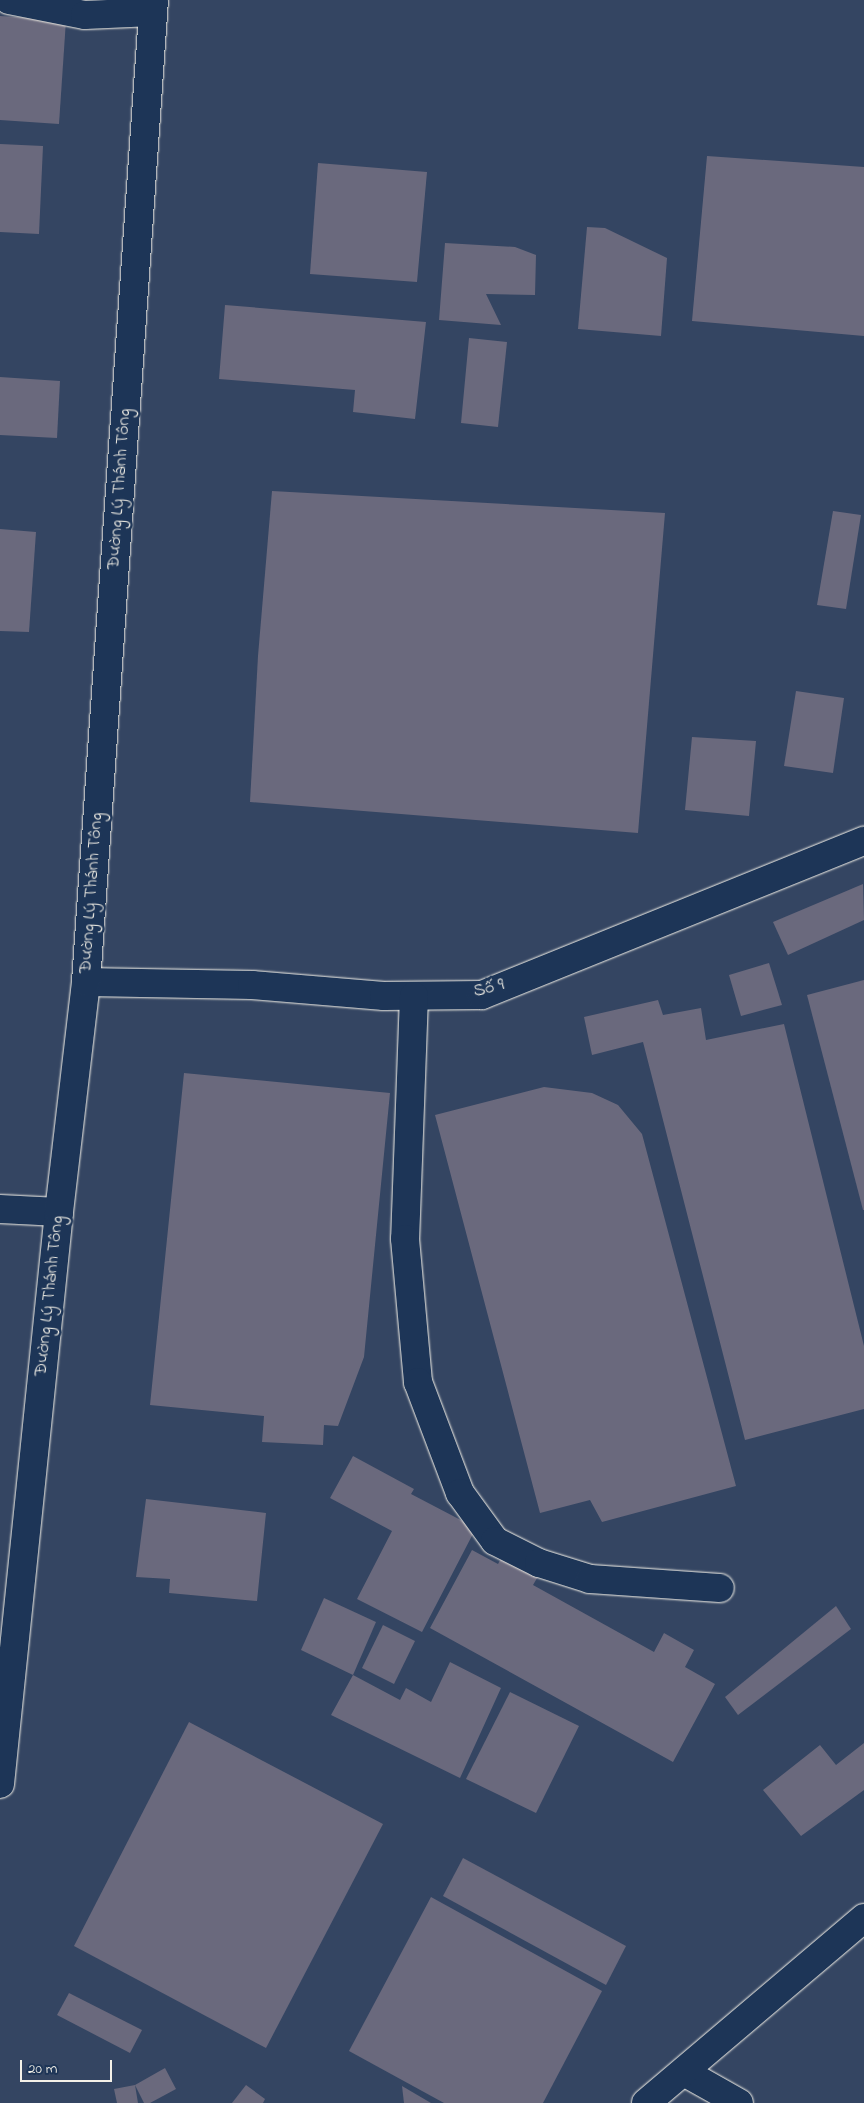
<!DOCTYPE html>
<html>
<head>
<meta charset="utf-8">
<style>
	body { margin:0 }
	#map { position:relative; width:864px; height:2103px; overflow:hidden; background:#344562; font-family:"Indie Flower",sans-serif }
	div>[style] { position:absolute }
	[style*='--x'] { left:calc(var(--x)*1px); top:calc(var(--y)*1px); width:calc(var(--w)*1px); rotate:calc(var(--a)*1deg) }
	.building>* { inset:0; background:#6a697d }
	.roads { filter:drop-shadow(0 0 1px #f4f1e8) drop-shadow(0 0 1px #f4f1e8) }
	.minor>* { height:28px; margin:-14px; padding:0 14px; transform-origin:14px; border-radius:14px; background:#1d3557 }
	span { translate:-50% -50%; white-space:nowrap; text-align:center; line-height:1.15; -webkit-text-stroke:5px #1d3557; paint-order:stroke }
	.street-label { font-size:18px; color:#f4f1e8 }
	.scale { position:absolute; left:20px; top:2060px; width:92px; height:22px; box-sizing:border-box; border:2px solid #f4f1e8; border-top:0; padding-left:6px; font-size:15px; line-height:18px; white-space:nowrap; color:#f4f1e8; -webkit-text-stroke:4px #1d3557; paint-order:stroke }
</style>
</head>
<body>
<div id="map">
	<div class="building">
		<i style="clip-path:polygon(0 16px,66px 20px,59px 124px,0 120px)"></i>
		<i style="clip-path:polygon(0 144px,43px 146px,39px 234px,0 232px)"></i>
		<i style="clip-path:polygon(707px 156px,864px 167px,864px 336px,692px 321px)"></i>
		<i style="clip-path:polygon(318px 163px,427px 172px,417px 282px,310px 274px)"></i>
		<i style="clip-path:polygon(587px 227px,605px 228px,667px 258px,661px 336px,578px 329px)"></i>
		<i style="clip-path:polygon(445px 243px,515px 247px,536px 255px,535px 295px,486px 294px,501px 325px,439px 320px)"></i>
		<i style="clip-path:polygon(225px 305px,426px 322px,415px 419px,353px 412px,355px 390px,219px 379px)"></i>
		<i style="clip-path:polygon(469px 338px,507px 342px,498px 427px,461px 423px)"></i>
		<i style="clip-path:polygon(0 377px,60px 381px,57px 438px,0 435px)"></i>
		<i style="clip-path:polygon(272px 491px,665px 513px,638px 833px,250px 802px,258px 656px)"></i>
		<i style="clip-path:polygon(833px 511px,861px 515px,846px 609px,817px 605px)"></i>
		<i style="clip-path:polygon(0 529px,36px 532px,29px 632px,0 631px)"></i>
		<i style="clip-path:polygon(796px 691px,844px 698px,833px 773px,784px 766px)"></i>
		<i style="clip-path:polygon(692px 737px,756px 741px,749px 816px,685px 810px)"></i>
		<i style="clip-path:polygon(863px 884px,864px 920px,788px 955px,773px 922px)"></i>
		<i style="clip-path:polygon(769px 963px,782px 1005px,741px 1016px,729px 975px)"></i>
		<i style="clip-path:polygon(864px 980px,864px 1210px,863px 1210px,807px 995px)"></i>
		<i style="clip-path:polygon(658px 1000px,663px 1015px,701px 1008px,706px 1040px,784px 1024px,864px 1346px,864px 1409px,745px 1440px,643px 1042px,592px 1055px,584px 1017px)"></i>
		<i style="clip-path:polygon(184px 1073px,390px 1093px,364px 1357px,338px 1426px,324px 1425px,323px 1445px,262px 1442px,264px 1416px,150px 1405px)"></i>
		<i style="clip-path:polygon(544px 1087px,592px 1093px,618px 1105px,642px 1134px,736px 1486px,602px 1522px,590px 1500px,540px 1513px,435px 1115px)"></i>
		<i style="clip-path:polygon(353px 1456px,414px 1489px,411px 1494px,476px 1528px,422px 1632px,357px 1599px,392px 1531px,330px 1498px)"></i>
		<i style="clip-path:polygon(146px 1499px,266px 1513px,257px 1601px,169px 1593px,170px 1579px,136px 1577px)"></i>
		<i style="clip-path:polygon(472px 1550px,498px 1564px,504px 1553px,540px 1573px,533px 1585px,654px 1652px,664px 1633px,694px 1650px,685px 1667px,715px 1684px,673px 1762px,430px 1628px)"></i>
		<i style="clip-path:polygon(324px 1598px,376px 1622px,353px 1675px,301px 1650px)"></i>
		<i style="clip-path:polygon(836px 1606px,851px 1629px,738px 1715px,725px 1697px)"></i>
		<i style="clip-path:polygon(383px 1625px,415px 1641px,394px 1684px,362px 1668px)"></i>
		<i style="clip-path:polygon(450px 1662px,501px 1688px,460px 1778px,331px 1715px,353px 1675px,400px 1700px,406px 1688px,431px 1702px)"></i>
		<i style="clip-path:polygon(510px 1692px,579px 1726px,536px 1813px,466px 1779px)"></i>
		<i style="clip-path:polygon(189px 1722px,383px 1824px,266px 2048px,74px 1946px)"></i>
		<i style="clip-path:polygon(864px 1743px,864px 1790px,801px 1836px,763px 1790px,820px 1745px,836px 1765px)"></i>
		<i style="clip-path:polygon(463px 1858px,626px 1946px,606px 1985px,443px 1896px)"></i>
		<i style="clip-path:polygon(431px 1897px,602px 1991px,543px 2103px,444px 2103px,349px 2051px)"></i>
		<i style="clip-path:polygon(69px 1993px,142px 2030px,130px 2053px,57px 2015px)"></i>
		<i style="clip-path:polygon(165px 2068px,176px 2089px,150px 2103px,144px 2103px,135px 2085px,138px 2103px,117px 2103px,114px 2089px,135px 2085px)"></i>
		<i style="clip-path:polygon(246px 2085px,265px 2099px,263px 2103px,232px 2103px)"></i>
		<i style="clip-path:polygon(402px 2086px,431px 2103px,404px 2103px)"></i>
	</div>
	<div class="roads">
		<div class="minor">
			<i style="--x:9;--y:0;--w:77;--a:11.2"></i>
			<i style="--x:85;--y:15;--w:68;--a:-2.5"></i>
			<i style="--x:86;--y:982;--w:166;--a:1"></i>
			<i style="--x:252;--y:985;--w:132;--a:4.8"></i>
			<i style="--x:384;--y:996;--w:98;--a:-0.6"></i>
			<i style="--x:482;--y:995;--w:412;--a:-22"></i>
			<i style="--x:414;--y:996;--w:243;--a:92.1"></i>
			<i style="--x:405;--y:1239;--w:144;--a:84.8"></i>
			<i style="--x:418;--y:1382;--w:119;--a:69.3"></i>
			<i style="--x:460;--y:1493;--w:59;--a:53.9"></i>
			<i style="--x:495;--y:1541;--w:49;--a:26.6"></i>
			<i style="--x:539;--y:1563;--w:53;--a:17.4"></i>
			<i style="--x:590;--y:1579;--w:130;--a:4"></i>
			<i style="--x:0;--y:1209;--w:59;--a:2.9"></i>
			<i style="--x:0;--y:1784;--w:575;--a:-84.11"></i>
			<i style="--x:59;--y:1212;--w:232;--a:-83.3"></i>
			<i style="--x:86;--y:982;--w:984;--a:-86.04"></i>
			<i style="--x:684;--y:2072;--w:63;--a:29.4"></i>
			<i style="--x:646;--y:2103;--w:286;--a:-40.3"></i>
		</div>
	</div>
	<div class="street-label">
		<span style="left:120px;top:489px;rotate:-86deg">Đường Lý Thánh Tông</span>
		<span style="left:92px;top:893px;rotate:-86deg">Đường Lý Thánh Tông</span>
		<span style="left:489px;top:989px;rotate:-15deg">Số 9</span>
		<span style="left:50px;top:1296px;rotate:-84deg">Đường Lý Thánh Tông</span>
	</div>
	<div class="scale">20 m</div>
</div>
</body>
</html>
